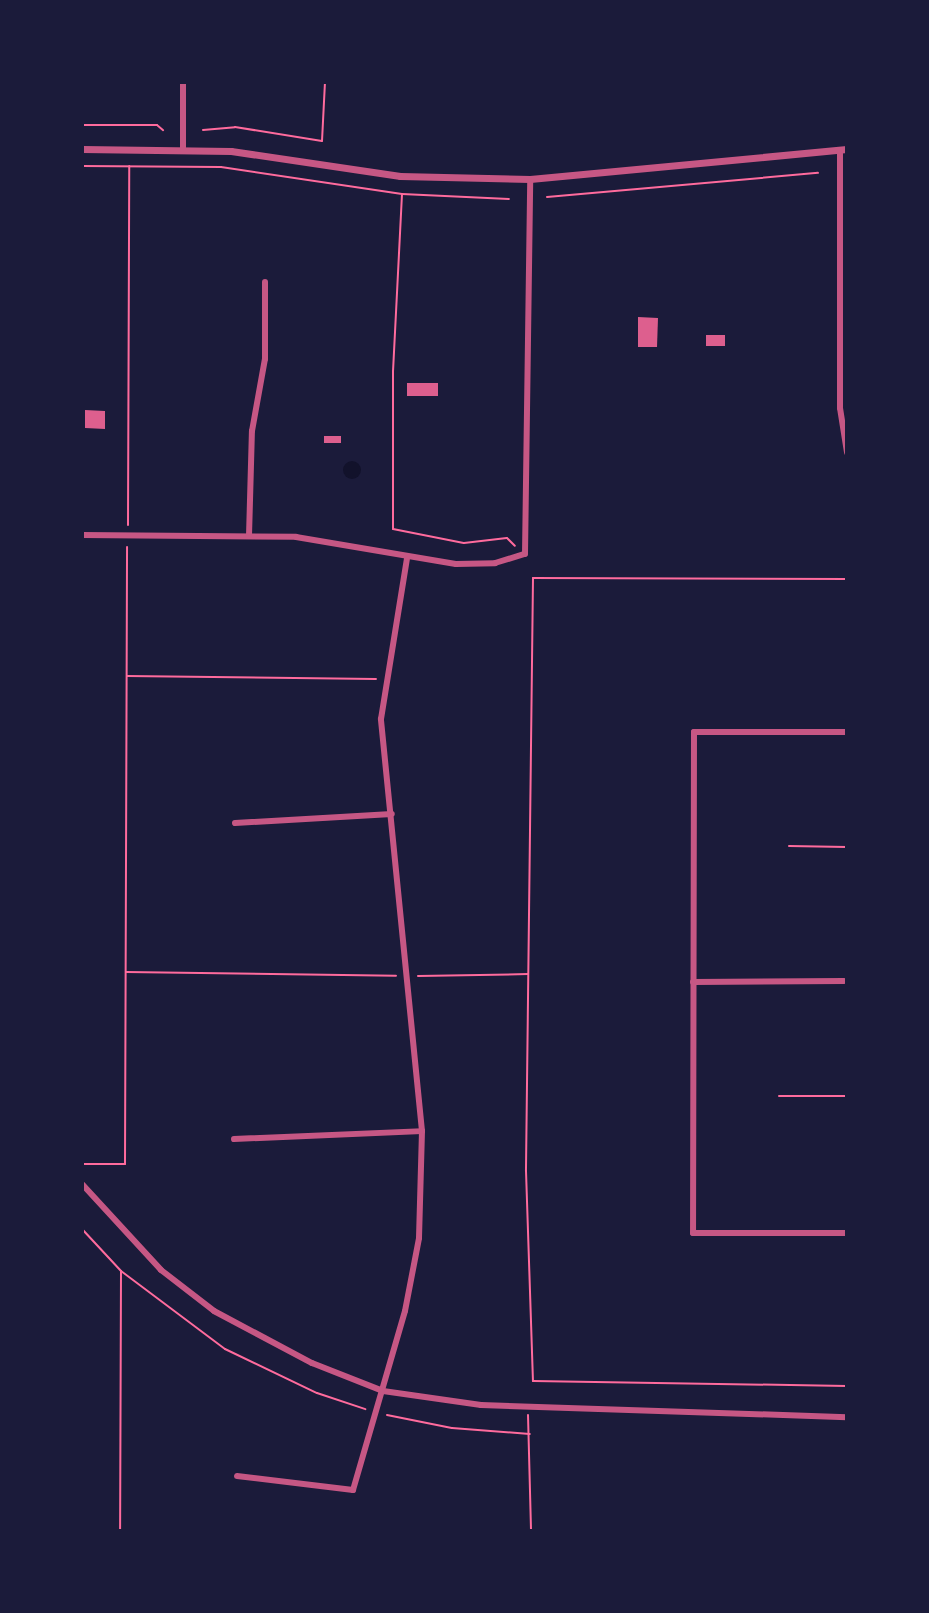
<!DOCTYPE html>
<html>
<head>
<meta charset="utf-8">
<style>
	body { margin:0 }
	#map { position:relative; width:929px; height:1613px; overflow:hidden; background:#1b1b3a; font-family:"Public Sans",sans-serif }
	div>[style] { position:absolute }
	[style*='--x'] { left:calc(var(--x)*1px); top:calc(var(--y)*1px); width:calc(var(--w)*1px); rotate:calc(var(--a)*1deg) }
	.water>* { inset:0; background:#12122b }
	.round { border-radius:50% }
	.building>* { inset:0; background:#dd5f8e }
	.path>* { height:2px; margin:-1px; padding:0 1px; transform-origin:1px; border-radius:1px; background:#ff6b9d }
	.minor>* { height:6px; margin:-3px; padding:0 3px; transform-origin:3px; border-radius:3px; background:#c65784 }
	.tertiary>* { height:7px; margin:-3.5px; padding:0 3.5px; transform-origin:3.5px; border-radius:3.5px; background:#c65784 }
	span { translate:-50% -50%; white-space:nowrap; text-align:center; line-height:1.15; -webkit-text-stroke:6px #1b1b3a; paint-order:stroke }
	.frame { position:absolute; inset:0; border:84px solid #1b1b3a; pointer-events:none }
</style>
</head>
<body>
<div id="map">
	<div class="water">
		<i class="round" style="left:343px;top:461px;width:18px;height:18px"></i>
	</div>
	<div class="building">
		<i style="clip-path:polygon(638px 317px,658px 318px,657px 347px,638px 347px)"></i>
		<i style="clip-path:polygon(706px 335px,725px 335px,725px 346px,706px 346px)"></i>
		<i style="clip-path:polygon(407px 383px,438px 383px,438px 396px,407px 396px)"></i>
		<i style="clip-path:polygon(85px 410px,105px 411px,105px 429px,85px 428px)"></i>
		<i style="clip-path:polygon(324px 436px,341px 436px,341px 443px,324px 443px)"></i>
	</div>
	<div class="path">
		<i style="--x:82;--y:125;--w:75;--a:0"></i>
		<i style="--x:157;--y:125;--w:8;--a:40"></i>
		<i style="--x:203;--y:130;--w:32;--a:-5"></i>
		<i style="--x:235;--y:127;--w:88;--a:9.1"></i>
		<i style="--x:322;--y:141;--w:59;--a:-87.1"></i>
		<i style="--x:82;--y:166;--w:139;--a:0.4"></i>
		<i style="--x:221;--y:167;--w:183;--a:8.5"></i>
		<i style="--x:402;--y:194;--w:107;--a:2.7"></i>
		<i style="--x:402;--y:194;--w:177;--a:92.9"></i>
		<i style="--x:393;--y:371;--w:158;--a:90"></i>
		<i style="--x:393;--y:529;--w:72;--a:11.2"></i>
		<i style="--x:464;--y:543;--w:43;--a:-6.6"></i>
		<i style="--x:507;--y:538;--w:11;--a:45"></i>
		<i style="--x:547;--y:197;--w:272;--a:-5.1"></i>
		<i style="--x:128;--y:525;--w:359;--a:-89.8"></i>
		<i style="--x:847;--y:579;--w:314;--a:-179.8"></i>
		<i style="--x:533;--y:578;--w:593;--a:90.68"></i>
		<i style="--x:526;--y:1171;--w:210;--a:88.1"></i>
		<i style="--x:533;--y:1381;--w:314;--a:0.9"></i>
		<i style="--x:127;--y:676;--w:249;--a:0.7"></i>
		<i style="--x:789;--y:846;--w:58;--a:1"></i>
		<i style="--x:126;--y:972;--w:270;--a:0.8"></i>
		<i style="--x:418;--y:976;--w:110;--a:-1"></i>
		<i style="--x:779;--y:1096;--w:68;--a:0"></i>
		<i style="--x:82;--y:1164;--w:43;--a:0"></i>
		<i style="--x:125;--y:1164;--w:617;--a:-89.81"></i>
		<i style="--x:82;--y:1229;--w:57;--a:47.1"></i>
		<i style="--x:121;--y:1271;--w:260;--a:90.2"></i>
		<i style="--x:121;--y:1271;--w:130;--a:36.9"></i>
		<i style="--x:225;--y:1349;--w:102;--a:25.6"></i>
		<i style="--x:317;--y:1393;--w:51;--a:18.4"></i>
		<i style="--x:387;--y:1415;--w:66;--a:11.3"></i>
		<i style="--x:452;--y:1428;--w:78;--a:4.4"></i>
		<i style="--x:528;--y:1415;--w:116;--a:88.5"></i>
	</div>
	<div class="minor">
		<i style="--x:183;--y:149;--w:67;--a:-90"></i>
		<i style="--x:840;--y:150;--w:258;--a:90"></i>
		<i style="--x:840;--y:408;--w:45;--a:81"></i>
		<i style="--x:82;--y:535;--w:214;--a:0.5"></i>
		<i style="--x:296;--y:537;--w:162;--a:9.6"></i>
		<i style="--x:456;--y:564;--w:39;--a:-1"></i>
		<i style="--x:495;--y:563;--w:31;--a:-17"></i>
		<i style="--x:525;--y:554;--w:375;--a:-89.2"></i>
		<i style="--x:249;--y:536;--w:105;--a:-88.4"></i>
		<i style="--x:252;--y:431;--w:73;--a:-79.8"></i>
		<i style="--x:265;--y:359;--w:77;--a:-90"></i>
		<i style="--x:847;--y:732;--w:153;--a:180"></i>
		<i style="--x:694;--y:732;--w:501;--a:90.11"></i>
		<i style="--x:693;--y:1233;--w:154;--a:0"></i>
		<i style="--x:235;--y:823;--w:157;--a:-3.3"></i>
		<i style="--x:693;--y:982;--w:151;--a:-0.4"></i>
		<i style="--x:234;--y:1139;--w:188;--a:-2.4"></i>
		<i style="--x:82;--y:1184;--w:117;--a:47.4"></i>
		<i style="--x:161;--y:1270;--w:67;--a:37.7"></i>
		<i style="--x:214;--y:1311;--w:111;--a:28"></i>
		<i style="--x:312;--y:1363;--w:76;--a:21.5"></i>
		<i style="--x:383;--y:1391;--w:99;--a:8.1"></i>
		<i style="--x:481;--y:1405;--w:366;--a:1.9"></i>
		<i style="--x:237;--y:1476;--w:117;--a:6.9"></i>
		<i style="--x:353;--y:1490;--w:186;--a:-73.8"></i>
		<i style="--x:405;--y:1311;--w:74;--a:-79.1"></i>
		<i style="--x:419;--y:1238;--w:107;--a:-88.4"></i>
		<i style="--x:422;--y:1131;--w:414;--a:-95.7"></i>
		<i style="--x:381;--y:719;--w:162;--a:-80.8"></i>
	</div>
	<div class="tertiary">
		<i style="--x:82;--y:149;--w:149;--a:0.8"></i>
		<i style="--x:231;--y:151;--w:171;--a:8.4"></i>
		<i style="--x:400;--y:176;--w:130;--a:1.3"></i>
		<i style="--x:530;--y:179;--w:318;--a:-5.4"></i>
	</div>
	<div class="frame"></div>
</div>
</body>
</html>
